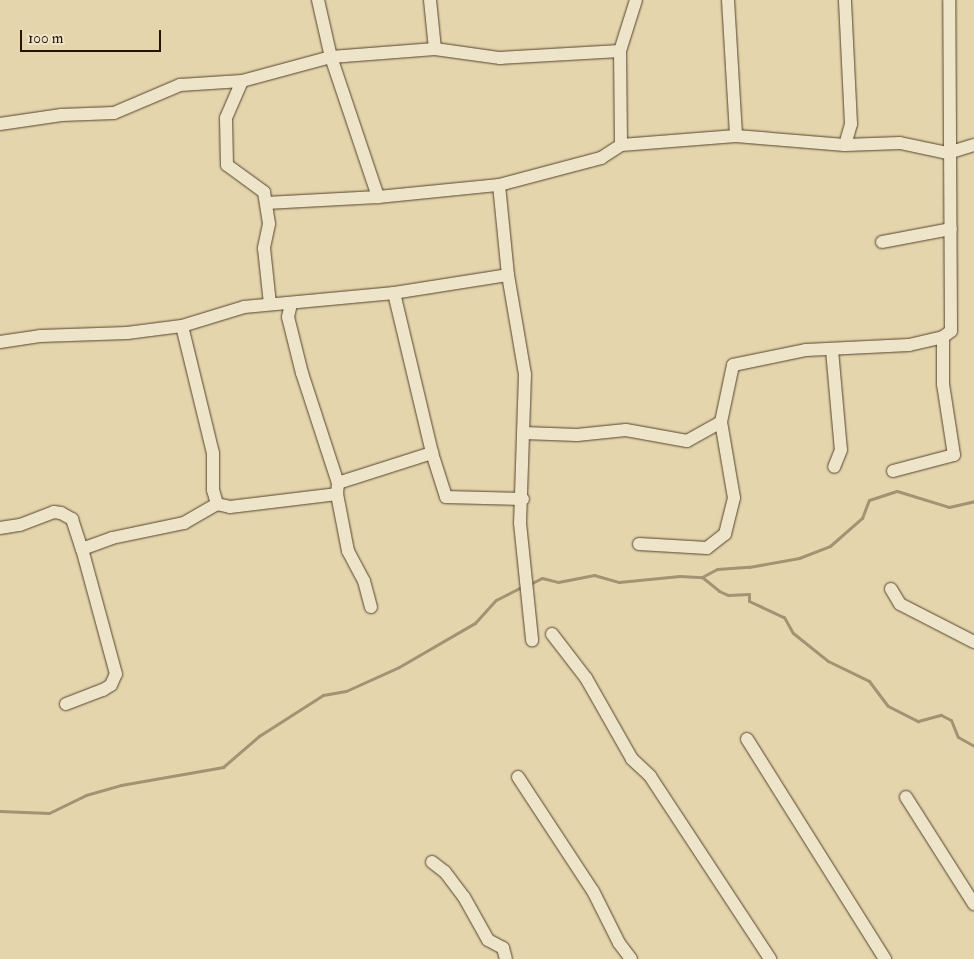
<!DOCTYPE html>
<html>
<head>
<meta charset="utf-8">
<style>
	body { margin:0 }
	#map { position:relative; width:974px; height:959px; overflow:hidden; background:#e4d5ad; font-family:"IM FELL Double Pica",serif }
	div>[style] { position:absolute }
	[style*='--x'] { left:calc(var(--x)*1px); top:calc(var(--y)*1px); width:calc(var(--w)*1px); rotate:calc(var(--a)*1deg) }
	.stream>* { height:3px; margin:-1.5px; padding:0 1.5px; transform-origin:1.5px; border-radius:1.5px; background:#a39372 }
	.roads { filter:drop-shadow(0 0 1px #56442b) drop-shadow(0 0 1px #56442b) }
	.minor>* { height:12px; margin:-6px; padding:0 6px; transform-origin:6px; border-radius:6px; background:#ede4ca }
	span { translate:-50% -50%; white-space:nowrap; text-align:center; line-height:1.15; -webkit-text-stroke:5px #ede4ca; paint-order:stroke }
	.scale { position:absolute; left:20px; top:30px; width:141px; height:22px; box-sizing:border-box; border:2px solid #261400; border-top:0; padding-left:6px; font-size:15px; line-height:18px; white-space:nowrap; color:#261400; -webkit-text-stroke:4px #ede4ca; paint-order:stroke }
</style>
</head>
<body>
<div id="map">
	<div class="stream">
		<i style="--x:702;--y:577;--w:22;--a:39"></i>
		<i style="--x:719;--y:591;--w:10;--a:24"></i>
		<i style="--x:728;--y:595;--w:21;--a:-3"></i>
		<i style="--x:749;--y:594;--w:7;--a:90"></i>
		<i style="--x:749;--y:601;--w:38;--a:25"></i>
		<i style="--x:784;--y:617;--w:18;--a:61"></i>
		<i style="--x:793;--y:633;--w:45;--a:38.7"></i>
		<i style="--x:828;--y:661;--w:46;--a:26"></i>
		<i style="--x:869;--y:681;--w:31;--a:53"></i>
		<i style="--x:888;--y:706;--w:34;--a:27"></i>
		<i style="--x:918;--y:721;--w:24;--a:-15"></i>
		<i style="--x:941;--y:715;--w:11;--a:27"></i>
		<i style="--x:951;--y:720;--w:18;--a:68"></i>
		<i style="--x:958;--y:737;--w:18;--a:29"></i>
		<i style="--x:530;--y:584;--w:13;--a:-27"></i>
		<i style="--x:542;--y:578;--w:16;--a:14"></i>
		<i style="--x:558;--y:582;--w:37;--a:-11"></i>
		<i style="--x:594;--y:575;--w:26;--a:16"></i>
		<i style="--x:619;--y:582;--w:61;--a:-5.6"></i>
		<i style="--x:680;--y:576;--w:22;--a:3"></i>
		<i style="--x:702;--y:577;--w:17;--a:-28"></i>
		<i style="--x:717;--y:569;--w:32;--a:-4"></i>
		<i style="--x:749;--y:567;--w:51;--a:-10.2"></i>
		<i style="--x:799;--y:558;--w:33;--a:-21"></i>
		<i style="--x:830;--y:546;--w:43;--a:-41.2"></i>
		<i style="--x:862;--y:518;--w:19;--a:-69"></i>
		<i style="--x:869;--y:500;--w:29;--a:-18"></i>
		<i style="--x:897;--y:491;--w:54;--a:17.1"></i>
		<i style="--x:949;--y:507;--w:26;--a:-13"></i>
		<i style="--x:0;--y:811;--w:49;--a:2.3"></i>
		<i style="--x:49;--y:813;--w:41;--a:-25.9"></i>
		<i style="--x:86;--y:795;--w:36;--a:-16"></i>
		<i style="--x:121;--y:785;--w:104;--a:-10"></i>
		<i style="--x:223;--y:767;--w:48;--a:-40.7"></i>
		<i style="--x:259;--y:736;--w:76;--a:-32.6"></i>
		<i style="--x:323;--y:695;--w:23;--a:-10"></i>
		<i style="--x:346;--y:691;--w:58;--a:-24.4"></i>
		<i style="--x:399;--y:667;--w:88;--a:-30.1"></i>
		<i style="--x:475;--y:623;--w:31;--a:-48"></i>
		<i style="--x:496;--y:600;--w:31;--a:-27"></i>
	</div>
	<div class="roads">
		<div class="minor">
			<i style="--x:318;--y:0;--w:58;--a:77.2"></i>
			<i style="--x:331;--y:57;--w:148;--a:71.4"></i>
			<i style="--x:430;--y:0;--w:49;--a:84.2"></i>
			<i style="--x:728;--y:0;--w:136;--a:86.6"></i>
			<i style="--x:242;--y:81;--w:40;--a:113.4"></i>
			<i style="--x:226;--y:118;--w:47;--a:88.8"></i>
			<i style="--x:227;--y:165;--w:46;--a:36.1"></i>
			<i style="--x:264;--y:192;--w:32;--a:81"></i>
			<i style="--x:269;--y:224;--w:25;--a:102"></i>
			<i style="--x:264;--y:248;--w:56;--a:83.9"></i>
			<i style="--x:0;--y:124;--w:62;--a:-8.4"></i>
			<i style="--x:61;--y:115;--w:53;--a:-2.2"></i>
			<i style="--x:114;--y:113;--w:72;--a:-23"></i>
			<i style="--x:180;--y:85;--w:62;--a:-3.7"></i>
			<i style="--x:242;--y:81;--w:92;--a:-15.1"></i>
			<i style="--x:331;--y:57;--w:104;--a:-4.4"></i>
			<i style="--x:435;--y:49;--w:66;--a:7.9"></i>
			<i style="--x:500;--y:58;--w:120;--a:-3.3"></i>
			<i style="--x:621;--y:145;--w:94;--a:-90.6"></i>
			<i style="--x:620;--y:51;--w:53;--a:-72.6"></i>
			<i style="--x:845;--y:145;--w:22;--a:-74"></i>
			<i style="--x:851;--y:124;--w:124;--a:-92.8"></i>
			<i style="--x:499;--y:185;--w:90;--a:84.3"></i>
			<i style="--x:508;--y:275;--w:100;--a:80.3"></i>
			<i style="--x:525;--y:374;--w:149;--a:91.9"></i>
			<i style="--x:520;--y:523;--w:118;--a:84.1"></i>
			<i style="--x:266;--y:203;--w:112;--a:-3.1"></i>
			<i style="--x:378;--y:197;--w:122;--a:-5.7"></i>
			<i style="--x:499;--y:185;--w:106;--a:-14.8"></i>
			<i style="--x:601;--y:158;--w:24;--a:-33"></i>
			<i style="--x:621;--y:145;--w:115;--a:-4.5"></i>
			<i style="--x:736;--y:136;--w:109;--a:4.7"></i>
			<i style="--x:845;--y:145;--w:55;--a:-2.1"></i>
			<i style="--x:900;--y:143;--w:49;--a:11.8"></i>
			<i style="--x:948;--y:153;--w:27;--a:-17"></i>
			<i style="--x:882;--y:242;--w:70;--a:-10.7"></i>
			<i style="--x:394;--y:293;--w:164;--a:76.6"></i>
			<i style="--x:432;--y:453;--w:46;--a:72.3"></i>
			<i style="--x:446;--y:497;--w:77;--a:1.5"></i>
			<i style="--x:291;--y:304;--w:13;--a:103"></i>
			<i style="--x:288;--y:317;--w:58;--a:76"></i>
			<i style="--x:302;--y:373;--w:116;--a:71.9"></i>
			<i style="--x:338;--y:483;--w:11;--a:95"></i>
			<i style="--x:337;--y:494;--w:58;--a:79.1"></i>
			<i style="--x:348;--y:551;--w:34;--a:62"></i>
			<i style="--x:364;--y:581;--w:27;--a:75"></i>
			<i style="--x:182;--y:326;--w:131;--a:76.3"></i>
			<i style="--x:213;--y:453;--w:37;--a:90"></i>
			<i style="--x:213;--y:490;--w:15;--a:74"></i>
			<i style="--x:0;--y:342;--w:40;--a:-8.5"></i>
			<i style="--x:40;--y:336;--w:87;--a:-2"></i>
			<i style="--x:127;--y:333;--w:55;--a:-7.3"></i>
			<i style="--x:182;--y:326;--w:65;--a:-17"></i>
			<i style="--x:244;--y:307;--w:151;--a:-5.3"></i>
			<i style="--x:394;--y:293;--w:115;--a:-9"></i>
			<i style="--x:832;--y:350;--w:100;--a:84.9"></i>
			<i style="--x:841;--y:450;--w:18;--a:112"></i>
			<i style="--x:524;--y:433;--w:53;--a:2.2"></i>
			<i style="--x:577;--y:435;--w:49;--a:-5.8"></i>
			<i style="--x:626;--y:430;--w:62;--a:10.2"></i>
			<i style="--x:687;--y:441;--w:39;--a:-29"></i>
			<i style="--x:721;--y:422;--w:58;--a:-78.1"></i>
			<i style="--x:733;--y:365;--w:75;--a:-11.6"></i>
			<i style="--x:806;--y:350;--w:103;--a:-2.8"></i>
			<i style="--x:909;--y:345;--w:35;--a:-13"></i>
			<i style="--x:943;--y:337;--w:10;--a:-37"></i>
			<i style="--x:951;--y:331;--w:331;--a:-90.3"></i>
			<i style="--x:893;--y:471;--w:63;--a:-14.7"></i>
			<i style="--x:954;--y:455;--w:72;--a:-98.8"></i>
			<i style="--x:943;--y:384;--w:47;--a:-90"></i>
			<i style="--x:338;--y:483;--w:99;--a:-17.7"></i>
			<i style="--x:0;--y:528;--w:20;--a:-9"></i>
			<i style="--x:20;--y:525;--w:36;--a:-21"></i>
			<i style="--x:54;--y:512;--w:7;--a:8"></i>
			<i style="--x:61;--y:513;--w:13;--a:29"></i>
			<i style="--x:72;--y:519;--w:32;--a:72"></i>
			<i style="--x:82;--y:549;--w:32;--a:-20"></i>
			<i style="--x:112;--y:538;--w:74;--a:-11.8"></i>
			<i style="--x:184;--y:523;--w:38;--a:-30"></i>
			<i style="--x:217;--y:504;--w:13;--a:13"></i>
			<i style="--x:230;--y:507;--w:108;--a:-6.9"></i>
			<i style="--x:639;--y:544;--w:68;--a:3.4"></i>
			<i style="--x:707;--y:548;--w:23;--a:-38"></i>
			<i style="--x:725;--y:534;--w:37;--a:-76"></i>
			<i style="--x:734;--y:498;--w:77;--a:-99.7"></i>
			<i style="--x:891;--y:589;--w:17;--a:59"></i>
			<i style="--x:900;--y:604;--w:83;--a:27.2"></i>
			<i style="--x:552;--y:634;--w:56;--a:52.3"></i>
			<i style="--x:586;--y:678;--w:93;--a:60.4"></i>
			<i style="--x:632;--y:759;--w:25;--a:43"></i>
			<i style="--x:650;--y:776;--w:219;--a:56.7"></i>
			<i style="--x:66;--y:704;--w:40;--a:-21"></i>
			<i style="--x:103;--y:690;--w:9;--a:-32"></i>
			<i style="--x:111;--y:685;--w:12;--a:-66"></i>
			<i style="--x:116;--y:674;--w:130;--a:-105.2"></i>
			<i style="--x:747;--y:739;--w:260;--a:57.9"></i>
			<i style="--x:518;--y:777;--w:136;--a:56.7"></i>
			<i style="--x:593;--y:891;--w:58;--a:63.4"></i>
			<i style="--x:619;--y:943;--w:20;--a:53"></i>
			<i style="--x:906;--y:797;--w:127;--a:57.6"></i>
			<i style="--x:432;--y:862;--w:16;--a:38"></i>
			<i style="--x:445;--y:872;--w:31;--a:53"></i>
			<i style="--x:464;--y:897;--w:49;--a:60.8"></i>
			<i style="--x:488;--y:940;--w:17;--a:28"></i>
			<i style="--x:503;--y:948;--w:11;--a:75"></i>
		</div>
	</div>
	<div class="scale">100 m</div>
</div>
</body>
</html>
